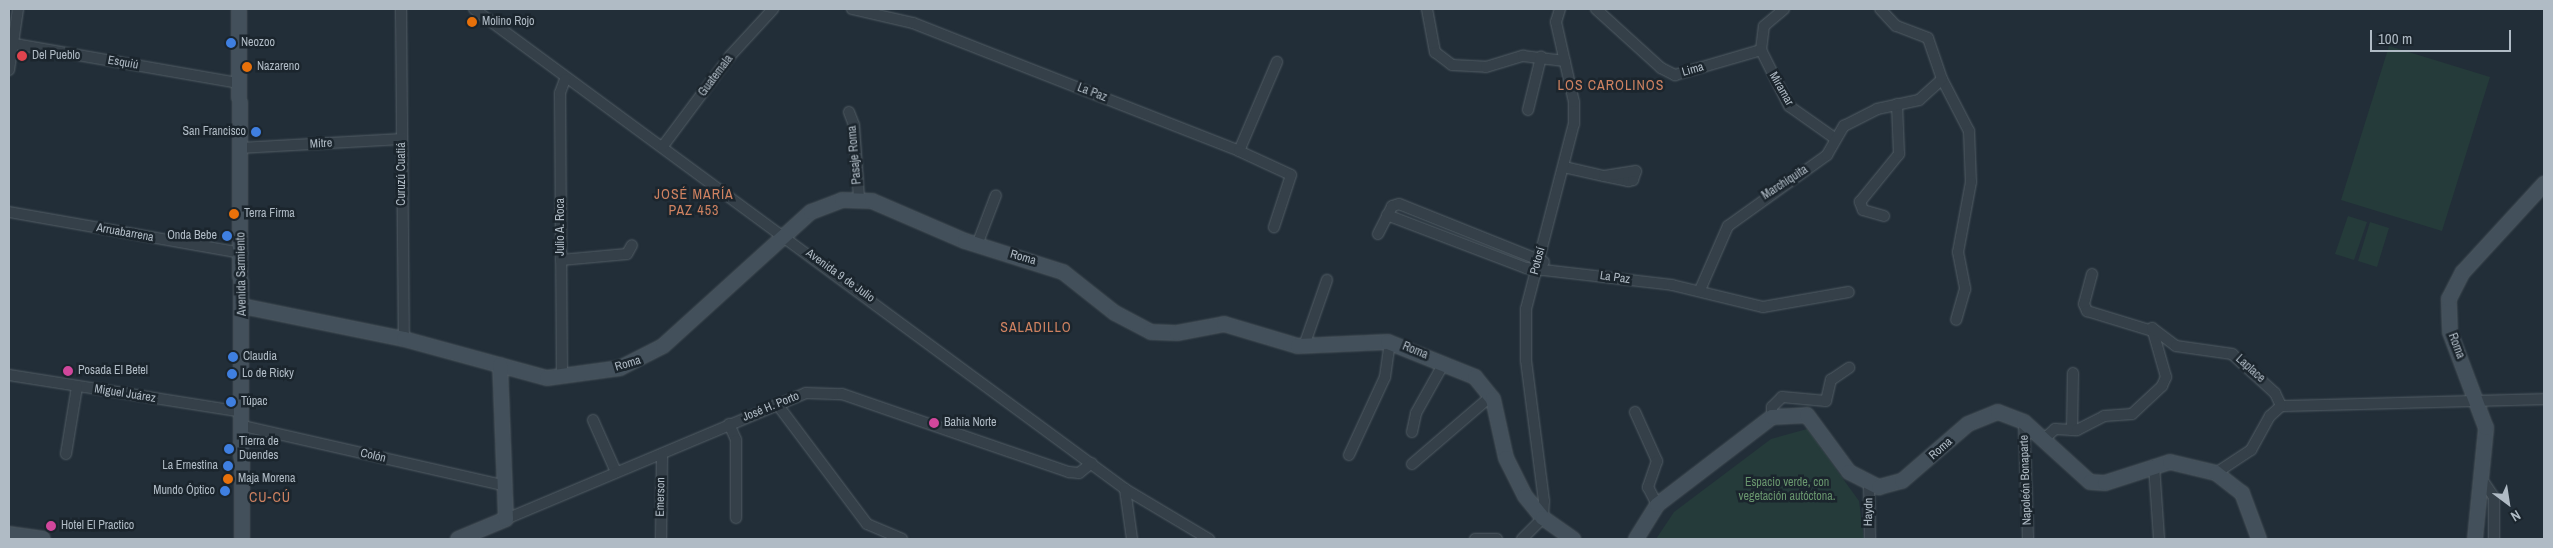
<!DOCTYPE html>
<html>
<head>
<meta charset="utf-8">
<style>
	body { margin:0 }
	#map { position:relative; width:2553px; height:548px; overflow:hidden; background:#222e38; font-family:"Archivo Narrow",sans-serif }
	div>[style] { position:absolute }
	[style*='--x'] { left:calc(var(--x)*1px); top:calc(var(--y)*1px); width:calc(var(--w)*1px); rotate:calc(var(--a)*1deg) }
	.green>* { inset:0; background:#253b3a }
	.roads { filter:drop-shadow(0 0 1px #535e66) drop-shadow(0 0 1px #535e66) }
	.street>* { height:10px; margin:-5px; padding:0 5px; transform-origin:5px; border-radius:5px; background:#354049 }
	.secondary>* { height:14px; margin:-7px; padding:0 7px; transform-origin:7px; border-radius:7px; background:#43505b }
	.dots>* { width:14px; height:14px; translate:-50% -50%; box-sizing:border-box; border:2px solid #1b252d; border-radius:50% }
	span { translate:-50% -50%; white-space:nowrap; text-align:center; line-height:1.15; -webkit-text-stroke:5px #1b252d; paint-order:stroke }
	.poi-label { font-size:12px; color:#b0bbc5 }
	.left { translate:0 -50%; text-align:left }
	.right { translate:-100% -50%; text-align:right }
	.street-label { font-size:12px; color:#b0bbc5 }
	.park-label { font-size:12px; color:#68956d }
	.neighbourhood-label { font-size:14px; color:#cf8261; letter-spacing:1px }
	.frame { position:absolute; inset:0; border:10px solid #b0bbc5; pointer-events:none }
	.north { position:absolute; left:2483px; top:478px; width:50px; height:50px; -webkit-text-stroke:4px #1b252d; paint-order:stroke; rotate:149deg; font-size:14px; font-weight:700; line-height:20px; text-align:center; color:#b0bbc5 }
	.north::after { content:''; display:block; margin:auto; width:18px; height:22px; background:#b0bbc5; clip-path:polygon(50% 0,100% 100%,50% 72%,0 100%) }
	.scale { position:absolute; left:2370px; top:30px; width:141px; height:22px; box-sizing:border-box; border:2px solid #b0bbc5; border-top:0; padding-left:6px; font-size:15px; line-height:18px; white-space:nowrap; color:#b0bbc5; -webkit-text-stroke:4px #1b252d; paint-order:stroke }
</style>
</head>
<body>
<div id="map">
	<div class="green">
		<i style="clip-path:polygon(2389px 46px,2490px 77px,2442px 231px,2341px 200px)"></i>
		<i style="clip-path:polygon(2348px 216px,2367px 222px,2354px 260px,2335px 254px)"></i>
		<i style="clip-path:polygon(2370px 222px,2389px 228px,2377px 267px,2358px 261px)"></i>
		<i style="clip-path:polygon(1807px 429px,1859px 501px,1864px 539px,1656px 539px,1674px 512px,1771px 439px)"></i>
	</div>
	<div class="roads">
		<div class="street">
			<i style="--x:401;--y:9;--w:330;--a:89.5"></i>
			<i style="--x:474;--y:9;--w:809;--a:36.4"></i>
			<i style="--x:1125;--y:489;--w:98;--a:30.8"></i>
			<i style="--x:852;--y:9;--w:63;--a:12.9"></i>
			<i style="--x:913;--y:23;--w:350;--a:21.4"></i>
			<i style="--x:1239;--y:151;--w:97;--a:-66.9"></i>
			<i style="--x:1427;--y:9;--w:44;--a:79.5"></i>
			<i style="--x:1435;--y:52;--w:21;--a:37"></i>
			<i style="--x:1452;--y:65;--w:34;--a:3"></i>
			<i style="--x:1486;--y:67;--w:39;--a:-17"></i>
			<i style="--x:1523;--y:56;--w:42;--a:6.8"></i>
			<i style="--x:1596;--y:9;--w:88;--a:42.2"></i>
			<i style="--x:1661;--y:68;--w:16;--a:27"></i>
			<i style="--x:1675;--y:75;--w:90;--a:-16.2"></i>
			<i style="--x:1761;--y:50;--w:24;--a:-83"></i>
			<i style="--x:1764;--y:26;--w:26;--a:-40"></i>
			<i style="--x:9;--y:43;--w:232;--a:9.9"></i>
			<i style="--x:1761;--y:50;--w:63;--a:63.4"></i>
			<i style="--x:1789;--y:106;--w:54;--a:35.2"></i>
			<i style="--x:9;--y:70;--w:62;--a:-81.6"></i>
			<i style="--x:1942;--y:79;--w:59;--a:62.6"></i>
			<i style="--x:1969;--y:131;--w:51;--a:87.8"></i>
			<i style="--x:1971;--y:182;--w:71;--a:100.5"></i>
			<i style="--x:1958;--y:252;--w:38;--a:79"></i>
			<i style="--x:1965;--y:289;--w:32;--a:106"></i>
			<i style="--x:1528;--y:110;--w:55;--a:-76.2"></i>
			<i style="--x:849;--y:112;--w:14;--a:69"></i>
			<i style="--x:854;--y:125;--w:74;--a:86.1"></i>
			<i style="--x:663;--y:146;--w:112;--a:-53.3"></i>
			<i style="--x:730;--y:56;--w:64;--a:-47.5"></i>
			<i style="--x:240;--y:148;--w:162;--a:-3.2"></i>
			<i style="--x:1239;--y:151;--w:57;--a:24.8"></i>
			<i style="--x:1291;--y:175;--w:55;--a:108.1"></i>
			<i style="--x:1564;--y:167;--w:41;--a:12.7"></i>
			<i style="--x:1604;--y:176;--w:25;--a:12"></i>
			<i style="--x:1628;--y:181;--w:5;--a:-11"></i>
			<i style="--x:1633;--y:180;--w:9;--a:-72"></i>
			<i style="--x:1636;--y:171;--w:32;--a:171"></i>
			<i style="--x:9;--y:212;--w:237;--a:10"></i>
			<i style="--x:1387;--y:215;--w:149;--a:20.9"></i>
			<i style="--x:1526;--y:268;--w:147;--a:6.6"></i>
			<i style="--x:1672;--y:285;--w:94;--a:13.6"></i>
			<i style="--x:1763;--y:307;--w:87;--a:-9.9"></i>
			<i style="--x:1884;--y:216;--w:22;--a:-164"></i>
			<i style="--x:1863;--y:210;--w:9;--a:-111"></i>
			<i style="--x:1860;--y:202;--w:62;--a:-50.9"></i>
			<i style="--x:1899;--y:154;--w:50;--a:-92.3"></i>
			<i style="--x:1378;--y:234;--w:31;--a:-63"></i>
			<i style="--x:1392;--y:206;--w:7;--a:-16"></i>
			<i style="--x:1399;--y:204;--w:156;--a:21.8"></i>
			<i style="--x:977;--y:245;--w:53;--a:-69.2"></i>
			<i style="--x:561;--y:260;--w:66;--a:-5.2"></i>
			<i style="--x:627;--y:254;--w:10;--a:-61"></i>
			<i style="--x:2092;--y:274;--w:31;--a:105"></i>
			<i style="--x:2084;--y:304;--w:8;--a:67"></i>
			<i style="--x:2087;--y:311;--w:65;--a:17"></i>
			<i style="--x:1700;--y:290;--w:70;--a:-66.4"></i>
			<i style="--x:1728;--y:226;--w:122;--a:-35.6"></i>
			<i style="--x:1827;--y:155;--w:34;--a:-60"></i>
			<i style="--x:1844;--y:126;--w:37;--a:-27"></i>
			<i style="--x:1877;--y:109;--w:43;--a:-12.1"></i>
			<i style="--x:1919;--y:100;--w:31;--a:-42"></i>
			<i style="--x:1942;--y:79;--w:43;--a:-108.9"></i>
			<i style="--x:1928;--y:38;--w:34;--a:-159"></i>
			<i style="--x:1896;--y:26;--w:23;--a:-133"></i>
			<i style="--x:1304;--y:346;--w:70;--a:-70.8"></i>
			<i style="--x:9;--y:375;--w:236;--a:9"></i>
			<i style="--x:562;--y:377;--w:284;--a:-90.4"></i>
			<i style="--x:560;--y:93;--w:15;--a:-70"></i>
			<i style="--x:777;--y:404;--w:150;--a:53.1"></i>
			<i style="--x:867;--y:524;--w:38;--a:23"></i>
			<i style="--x:1635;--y:412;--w:54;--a:65.8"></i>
			<i style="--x:1657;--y:461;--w:28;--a:109"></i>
			<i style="--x:1648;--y:487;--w:20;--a:63"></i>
			<i style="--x:1772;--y:417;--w:10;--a:-90"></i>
			<i style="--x:1772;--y:407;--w:14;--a:-45"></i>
			<i style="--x:1782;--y:397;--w:44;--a:5.2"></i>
			<i style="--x:1826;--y:401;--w:22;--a:-77"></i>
			<i style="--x:1831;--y:380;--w:22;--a:-34"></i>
			<i style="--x:593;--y:420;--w:57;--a:66.1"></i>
			<i style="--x:2024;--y:422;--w:117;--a:88"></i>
			<i style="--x:729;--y:424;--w:17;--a:66"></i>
			<i style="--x:736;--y:440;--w:78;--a:90"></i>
			<i style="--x:243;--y:426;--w:267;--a:12.8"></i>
			<i style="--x:2072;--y:430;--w:57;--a:-89"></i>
			<i style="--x:1412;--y:432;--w:19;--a:-78"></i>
			<i style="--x:1416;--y:413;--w:57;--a:-60.8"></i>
			<i style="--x:2044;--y:439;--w:15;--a:-42"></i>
			<i style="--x:2055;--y:429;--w:22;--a:3"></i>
			<i style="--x:2077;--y:430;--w:30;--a:-27"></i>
			<i style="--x:2104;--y:416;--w:28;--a:-4"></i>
			<i style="--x:2132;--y:414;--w:41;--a:-43"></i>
			<i style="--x:2162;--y:386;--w:10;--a:-66"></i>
			<i style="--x:2166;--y:377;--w:51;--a:-105.9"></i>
			<i style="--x:2152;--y:328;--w:30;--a:37"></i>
			<i style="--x:2176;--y:346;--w:57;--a:8.1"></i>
			<i style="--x:2232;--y:354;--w:58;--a:42.2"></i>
			<i style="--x:2275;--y:393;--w:14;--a:65"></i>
			<i style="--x:2281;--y:406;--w:263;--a:-1.5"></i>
			<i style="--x:66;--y:454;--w:68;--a:-80.7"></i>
			<i style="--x:1349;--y:455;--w:86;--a:-65.2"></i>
			<i style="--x:1385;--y:377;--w:34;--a:-82"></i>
			<i style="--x:1412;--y:464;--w:104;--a:-40.7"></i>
			<i style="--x:2154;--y:465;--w:74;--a:86.1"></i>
			<i style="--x:2216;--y:473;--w:42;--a:-33.3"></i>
			<i style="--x:2251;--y:450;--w:39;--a:-61"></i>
			<i style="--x:2270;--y:416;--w:15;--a:-42"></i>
			<i style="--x:2481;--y:478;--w:23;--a:56"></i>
			<i style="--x:2494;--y:497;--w:42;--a:90"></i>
			<i style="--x:1869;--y:485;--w:54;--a:88.9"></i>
			<i style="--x:1125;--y:489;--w:50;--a:82"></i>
			<i style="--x:506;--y:519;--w:325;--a:-22.8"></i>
			<i style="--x:806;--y:393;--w:36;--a:2"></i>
			<i style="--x:842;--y:394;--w:240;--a:19"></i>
			<i style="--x:1069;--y:472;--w:10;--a:6"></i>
			<i style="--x:1079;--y:473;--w:16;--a:-38"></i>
			<i style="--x:661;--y:539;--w:85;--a:-89.3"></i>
			<i style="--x:1475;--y:539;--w:22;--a:0"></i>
			<i style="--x:1522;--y:539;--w:30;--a:-45"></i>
			<i style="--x:1543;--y:518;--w:17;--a:-87"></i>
			<i style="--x:1544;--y:501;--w:142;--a:-97.3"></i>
			<i style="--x:1526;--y:360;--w:51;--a:-90"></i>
			<i style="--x:1526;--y:309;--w:191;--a:-75.5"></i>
			<i style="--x:1574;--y:124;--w:22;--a:-90"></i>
			<i style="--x:1574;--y:102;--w:82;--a:-102.7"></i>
			<i style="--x:1556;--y:22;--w:14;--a:-73"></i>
		</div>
		<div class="secondary">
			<i style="--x:239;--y:9;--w:530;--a:89.68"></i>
			<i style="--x:242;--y:306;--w:165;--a:11.5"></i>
			<i style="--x:404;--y:339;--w:148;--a:15.3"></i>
			<i style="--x:547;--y:378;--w:74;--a:-7.8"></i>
			<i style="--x:620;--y:368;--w:48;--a:-27.1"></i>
			<i style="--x:663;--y:346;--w:200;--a:-42.2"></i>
			<i style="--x:811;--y:212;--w:33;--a:-21"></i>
			<i style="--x:842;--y:200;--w:30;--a:2"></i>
			<i style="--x:872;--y:201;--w:101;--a:23.3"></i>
			<i style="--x:965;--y:241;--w:103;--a:17.6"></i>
			<i style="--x:1063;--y:272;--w:66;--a:38.3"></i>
			<i style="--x:1115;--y:313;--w:41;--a:27.8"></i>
			<i style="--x:1151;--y:332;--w:26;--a:2"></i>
			<i style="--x:1177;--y:333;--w:48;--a:-10.8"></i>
			<i style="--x:1224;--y:324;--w:77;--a:16.6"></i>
			<i style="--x:1298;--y:346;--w:90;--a:-2.5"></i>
			<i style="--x:1388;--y:342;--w:94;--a:21.9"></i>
			<i style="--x:1475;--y:377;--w:28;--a:51"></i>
			<i style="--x:1493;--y:399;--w:60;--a:77.6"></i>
			<i style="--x:1506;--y:458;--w:42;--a:63.4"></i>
			<i style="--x:1525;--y:496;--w:28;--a:51"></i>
			<i style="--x:1543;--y:518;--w:37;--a:35"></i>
			<i style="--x:9;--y:534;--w:34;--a:8"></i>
			<i style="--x:458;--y:539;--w:52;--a:-22.6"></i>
			<i style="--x:506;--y:519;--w:154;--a:-92.2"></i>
			<i style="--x:1636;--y:539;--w:40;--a:-58"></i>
			<i style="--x:1657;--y:505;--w:145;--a:-37.4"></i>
			<i style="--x:1772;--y:417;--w:35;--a:-3"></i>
			<i style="--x:1807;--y:415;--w:71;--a:53.6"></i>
			<i style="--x:1849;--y:472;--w:34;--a:27"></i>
			<i style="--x:1879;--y:487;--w:24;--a:-15"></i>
			<i style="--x:1902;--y:481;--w:87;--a:-40.8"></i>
			<i style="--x:1968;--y:424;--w:32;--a:-22"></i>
			<i style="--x:1998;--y:412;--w:28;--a:21"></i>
			<i style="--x:2024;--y:422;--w:89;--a:42.3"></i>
			<i style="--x:2090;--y:482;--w:15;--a:4"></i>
			<i style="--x:2105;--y:483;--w:68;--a:-17.9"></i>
			<i style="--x:2170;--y:462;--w:47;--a:13.4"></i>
			<i style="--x:2216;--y:473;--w:33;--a:38"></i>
			<i style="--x:2242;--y:493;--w:49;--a:69.7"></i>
			<i style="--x:2475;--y:539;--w:112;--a:-84.3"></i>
			<i style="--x:2486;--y:428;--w:103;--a:-110.6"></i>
			<i style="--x:2450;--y:332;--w:33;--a:-92"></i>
			<i style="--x:2449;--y:299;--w:30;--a:-63"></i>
			<i style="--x:2463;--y:272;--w:120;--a:-47.4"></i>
		</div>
	</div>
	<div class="dots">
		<i style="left:472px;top:22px;background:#e8710a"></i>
		<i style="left:231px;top:43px;background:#3f7fe0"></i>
		<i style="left:22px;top:56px;background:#e0444e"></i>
		<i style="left:247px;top:67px;background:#e8710a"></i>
		<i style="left:256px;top:132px;background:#3f7fe0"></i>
		<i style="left:234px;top:214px;background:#e8710a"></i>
		<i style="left:227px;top:236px;background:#3f7fe0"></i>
		<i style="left:233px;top:357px;background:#3f7fe0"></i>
		<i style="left:68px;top:371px;background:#d1479c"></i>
		<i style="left:232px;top:374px;background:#3f7fe0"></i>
		<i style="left:231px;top:402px;background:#3f7fe0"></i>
		<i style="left:934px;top:423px;background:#d1479c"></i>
		<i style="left:229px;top:449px;background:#3f7fe0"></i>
		<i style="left:228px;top:466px;background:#3f7fe0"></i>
		<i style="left:228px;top:479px;background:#e8710a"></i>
		<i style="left:225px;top:491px;background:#3f7fe0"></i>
		<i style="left:51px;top:526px;background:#d1479c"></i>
	</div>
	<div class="poi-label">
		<span class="left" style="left:482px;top:22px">Molino Rojo</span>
		<span class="left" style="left:241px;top:43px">Neozoo</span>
		<span class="left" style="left:32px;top:56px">Del Pueblo</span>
		<span class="left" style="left:257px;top:67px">Nazareno</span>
		<span class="right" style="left:246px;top:132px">San Francisco</span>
		<span class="left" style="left:244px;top:214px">Terra Firma</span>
		<span class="right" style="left:217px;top:236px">Onda Bebe</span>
		<span class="left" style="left:243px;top:357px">Claudia</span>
		<span class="left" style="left:78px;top:371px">Posada El Betel</span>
		<span class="left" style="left:242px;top:374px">Lo de Ricky</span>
		<span class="left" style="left:241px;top:402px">Túpac</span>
		<span class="left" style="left:944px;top:423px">Bahia Norte</span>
		<span class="left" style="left:239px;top:449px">Tierra de<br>Duendes</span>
		<span class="right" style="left:218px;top:466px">La Ernestina</span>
		<span class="left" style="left:238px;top:479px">Maja Morena</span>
		<span class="right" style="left:215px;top:491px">Mundo Óptico</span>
		<span class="left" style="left:61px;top:526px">Hotel El Practico</span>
	</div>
	<div class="street-label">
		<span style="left:123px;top:63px;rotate:10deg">Esquiú</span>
		<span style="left:1693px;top:70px;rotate:-16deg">Lima</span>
		<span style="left:716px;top:76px;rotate:-53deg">Guatemala</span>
		<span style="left:1781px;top:89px;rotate:60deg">Miramar</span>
		<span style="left:1092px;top:93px;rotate:21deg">La Paz</span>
		<span style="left:321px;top:144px;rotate:-3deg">Mitre</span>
		<span style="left:855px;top:155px;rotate:-95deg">Pasaje Roma</span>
		<span style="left:402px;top:174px;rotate:-90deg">Curuzú Cuatiá</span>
		<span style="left:1785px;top:183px;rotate:-33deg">Marchiquita</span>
		<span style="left:561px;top:227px;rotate:-90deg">Julio A. Roca</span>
		<span style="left:125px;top:233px;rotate:10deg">Arruabarrena</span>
		<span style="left:1023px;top:258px;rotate:16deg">Roma</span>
		<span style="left:1538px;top:261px;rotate:-75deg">Potosí</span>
		<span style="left:242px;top:274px;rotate:-91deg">Avenida Sarmiento</span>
		<span style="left:840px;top:276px;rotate:36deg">Avenida 9 de Julio</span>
		<span style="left:1615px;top:278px;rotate:8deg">La Paz</span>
		<span style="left:2456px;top:346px;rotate:69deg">Roma</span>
		<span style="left:1415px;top:351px;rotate:22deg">Roma</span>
		<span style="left:628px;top:364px;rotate:-17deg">Roma</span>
		<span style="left:2250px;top:369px;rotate:42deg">Laplace</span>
		<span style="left:125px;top:394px;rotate:9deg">Miguel Juárez</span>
		<span style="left:771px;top:407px;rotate:-22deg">José H. Porto</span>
		<span style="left:1941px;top:449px;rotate:-42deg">Roma</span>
		<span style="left:373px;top:456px;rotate:13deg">Colón</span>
		<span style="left:2026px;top:480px;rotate:-92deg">Napoleón Bonaparte</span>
		<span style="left:661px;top:497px;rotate:-89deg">Emerson</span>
		<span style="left:1869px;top:512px;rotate:-89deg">Haydn</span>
	</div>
	<div class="park-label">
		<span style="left:1787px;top:490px">Espacio verde, con<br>vegetación autóctona.</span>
	</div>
	<div class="neighbourhood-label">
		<span style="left:1611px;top:85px">LOS CAROLINOS</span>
		<span style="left:694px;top:202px">JOSÉ MARÍA<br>PAZ 453</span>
		<span style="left:1036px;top:327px">SALADILLO</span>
		<span style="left:270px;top:497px">CU-CÚ</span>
	</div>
	<div class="frame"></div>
	<div class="north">N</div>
	<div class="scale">100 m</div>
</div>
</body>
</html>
